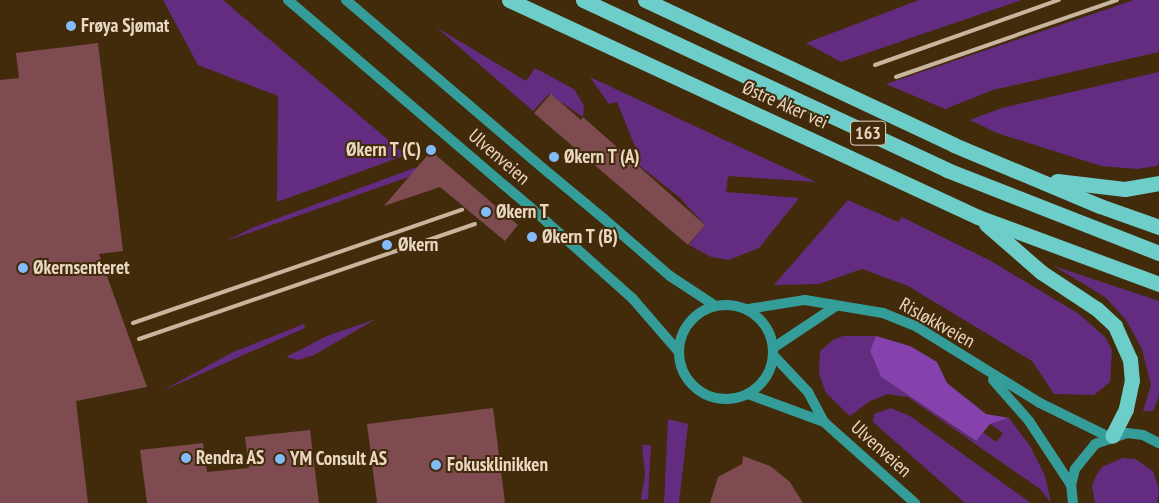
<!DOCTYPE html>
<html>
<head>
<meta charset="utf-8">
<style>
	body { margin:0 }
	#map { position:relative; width:1159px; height:503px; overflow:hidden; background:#422b0b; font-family:"PT Sans Narrow",sans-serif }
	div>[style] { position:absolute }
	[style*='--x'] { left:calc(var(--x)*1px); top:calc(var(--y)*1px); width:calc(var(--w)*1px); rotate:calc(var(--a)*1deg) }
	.green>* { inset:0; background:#632c81 }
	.forest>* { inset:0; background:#8642ac }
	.building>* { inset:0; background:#7e4b51 }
	.secondary>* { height:10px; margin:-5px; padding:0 5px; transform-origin:5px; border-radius:5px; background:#349d99 }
	.secondary>.ring { margin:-5px; padding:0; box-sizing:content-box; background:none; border:10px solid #349d99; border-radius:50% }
	.highway>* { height:15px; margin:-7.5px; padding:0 7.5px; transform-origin:7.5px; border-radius:7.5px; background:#6dcdc9 }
	.rail>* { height:4px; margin:-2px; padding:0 2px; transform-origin:2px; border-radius:2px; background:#c8b59e }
	.secondary-bridge>* { height:10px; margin:-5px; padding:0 5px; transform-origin:5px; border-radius:5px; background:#349d99 }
	.dots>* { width:14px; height:14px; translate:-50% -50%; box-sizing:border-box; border:2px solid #422b0b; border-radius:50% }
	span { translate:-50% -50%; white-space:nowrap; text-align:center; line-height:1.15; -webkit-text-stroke:4px #422b0b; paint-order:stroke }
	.shield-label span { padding:1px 4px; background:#422b0b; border:1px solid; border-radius:4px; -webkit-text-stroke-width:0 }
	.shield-label { font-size:18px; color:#ead8c3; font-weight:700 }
	.poi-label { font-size:19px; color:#ead8c3; font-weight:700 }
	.left { translate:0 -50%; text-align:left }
	.right { translate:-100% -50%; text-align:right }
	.street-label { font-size:19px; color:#ead8c3 }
</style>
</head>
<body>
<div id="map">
	<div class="green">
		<i style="clip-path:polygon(163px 0,223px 0,406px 155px,277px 202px,278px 96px,198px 65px)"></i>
		<i style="clip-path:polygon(919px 0,1022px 0,841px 62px,806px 43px)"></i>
		<i style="clip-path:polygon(1134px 0,1159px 0,1159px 52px,993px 90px,945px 109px,886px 84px)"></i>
		<i style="clip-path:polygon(436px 27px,526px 81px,535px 68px,574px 89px,584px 106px,583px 117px,549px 94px,533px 111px)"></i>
		<i style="clip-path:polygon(1159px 72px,1159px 164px,1156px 166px,1137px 169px,1101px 166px,997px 133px,970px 120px,1002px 108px)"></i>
		<i style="clip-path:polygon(590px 77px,716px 136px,816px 182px,728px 176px,726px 192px,799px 198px,759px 248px,729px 260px,711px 257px,689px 245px,705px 225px,679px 197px,635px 162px,636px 149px,617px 102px,609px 104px)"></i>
		<i style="clip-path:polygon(417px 167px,423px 172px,226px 241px,254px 227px)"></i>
		<i style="clip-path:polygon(848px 200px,898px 222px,902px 217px,991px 261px,1079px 314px,1105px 337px,1112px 350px,1110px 382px,1094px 395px,1054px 394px,1032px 361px,908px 286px,862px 269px,819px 284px,774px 285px)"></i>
		<i style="clip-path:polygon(1054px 266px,1159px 301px,1159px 396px,1153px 411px,1143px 411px,1151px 385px,1142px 349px,1126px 320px,1105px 297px)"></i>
		<i style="clip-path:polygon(376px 319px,314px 355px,298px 360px,286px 357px,327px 336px)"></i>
		<i style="clip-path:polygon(304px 324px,305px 328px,162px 391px,233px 352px)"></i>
		<i style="clip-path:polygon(843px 336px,876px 336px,870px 351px,881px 377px,975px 441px,983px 432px,996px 442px,1003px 433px,990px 424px,1009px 418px,1030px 446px,1045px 476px,1051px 503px,1040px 489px,908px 397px,888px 394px,870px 401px,850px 416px,826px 393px,819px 374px,820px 351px,833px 340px)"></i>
		<i style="clip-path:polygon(891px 408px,910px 416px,1031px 503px,965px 503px,873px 422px,874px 414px)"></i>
		<i style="clip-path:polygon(668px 419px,688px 424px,679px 503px,664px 503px)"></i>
		<i style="clip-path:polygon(642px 445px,651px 445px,648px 499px,641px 500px,645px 474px)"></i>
		<i style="clip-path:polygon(1123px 458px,1135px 459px,1153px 471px,1159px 490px,1157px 503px,1095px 503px,1092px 486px,1096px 476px,1102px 467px)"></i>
	</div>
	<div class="forest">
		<i style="clip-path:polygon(876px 336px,910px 346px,937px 362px,947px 383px,986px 414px,1009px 418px,990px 424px,976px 441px,881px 377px,870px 351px)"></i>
	</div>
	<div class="building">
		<i style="clip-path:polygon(98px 43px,123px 251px,99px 254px,147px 387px,76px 401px,88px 503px,0 503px,0 80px,19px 78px,16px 53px)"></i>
		<i style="clip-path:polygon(551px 94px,581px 120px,583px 117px,705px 225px,688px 245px,534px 113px)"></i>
		<i style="clip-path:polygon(431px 151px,518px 225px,505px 241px,440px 187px,384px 206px)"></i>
		<i style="clip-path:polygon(493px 408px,505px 503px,377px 503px,367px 424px)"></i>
		<i style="clip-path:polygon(310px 430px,319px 503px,147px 503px,140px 450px,203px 443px,207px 472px,249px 468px,245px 437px)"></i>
		<i style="clip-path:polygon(743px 456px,770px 466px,790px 482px,803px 503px,710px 503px,718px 477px,742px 464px)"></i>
	</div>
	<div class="secondary">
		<i style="--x:288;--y:0;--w:284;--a:40.6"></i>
		<i style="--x:346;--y:0;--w:268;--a:40.5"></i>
		<i style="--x:529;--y:206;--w:140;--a:41.8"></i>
		<i style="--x:633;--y:299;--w:69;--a:49.1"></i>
		<i style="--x:603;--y:218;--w:89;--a:40.9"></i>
		<i style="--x:670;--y:276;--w:53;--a:33.4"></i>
		<i class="ring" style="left:679px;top:305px;width:84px;height:84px"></i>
		<i style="--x:748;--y:309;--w:58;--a:-9"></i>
		<i style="--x:805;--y:300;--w:79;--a:9.5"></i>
		<i style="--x:883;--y:313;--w:37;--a:22"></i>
		<i style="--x:917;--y:327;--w:145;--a:31.7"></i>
		<i style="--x:1040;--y:403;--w:77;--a:26.2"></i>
		<i style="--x:773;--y:348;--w:76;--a:-33.7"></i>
		<i style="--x:774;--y:356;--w:50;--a:46.6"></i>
		<i style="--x:808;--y:392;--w:34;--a:62"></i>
		<i style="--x:824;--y:422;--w:122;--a:41.7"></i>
		<i style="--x:993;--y:380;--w:55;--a:48.7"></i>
		<i style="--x:1029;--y:421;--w:77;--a:56.7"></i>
		<i style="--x:748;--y:394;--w:81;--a:20.2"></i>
		<i style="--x:1073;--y:503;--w:18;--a:-96"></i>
		<i style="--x:1071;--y:485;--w:16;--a:-76"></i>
		<i style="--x:1075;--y:469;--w:32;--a:-51"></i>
		<i style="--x:1095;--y:444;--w:34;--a:-19"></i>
		<i style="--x:1127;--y:433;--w:16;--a:7"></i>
		<i style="--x:1143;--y:435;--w:18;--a:27"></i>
	</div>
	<div class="highway">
		<i style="--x:509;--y:0;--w:517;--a:24.83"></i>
		<i style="--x:978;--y:217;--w:193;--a:20.3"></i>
		<i style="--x:583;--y:0;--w:402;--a:25"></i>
		<i style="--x:947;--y:170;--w:228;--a:21.4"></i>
		<i style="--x:645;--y:0;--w:341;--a:25.1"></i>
		<i style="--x:954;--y:145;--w:158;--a:22.7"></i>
		<i style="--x:1100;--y:206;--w:63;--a:19.6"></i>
		<i style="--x:1057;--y:181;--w:68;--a:6.7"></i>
		<i style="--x:1125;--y:189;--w:35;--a:-10"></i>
		<i style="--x:986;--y:224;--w:73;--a:41.1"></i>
		<i style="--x:1041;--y:272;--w:67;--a:33.5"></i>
		<i style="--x:1097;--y:309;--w:25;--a:43"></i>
		<i style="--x:1115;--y:326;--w:36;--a:66"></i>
		<i style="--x:1130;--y:359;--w:21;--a:85"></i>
		<i style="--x:1132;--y:380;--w:30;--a:102"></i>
		<i style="--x:1126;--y:409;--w:30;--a:117"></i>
	</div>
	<div class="rail">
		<i style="--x:875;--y:65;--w:195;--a:-19.5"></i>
		<i style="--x:896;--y:77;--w:234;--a:-19.2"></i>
		<i style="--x:133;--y:323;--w:348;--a:-19"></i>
		<i style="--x:139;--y:339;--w:355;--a:-18.9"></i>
	</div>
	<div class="secondary-bridge">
		<i style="--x:550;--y:174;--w:69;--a:39.7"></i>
		<i style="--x:504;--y:185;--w:33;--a:40"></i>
	</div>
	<div class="dots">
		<i style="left:71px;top:26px;background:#83bcfb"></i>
		<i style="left:431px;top:150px;background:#83bcfb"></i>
		<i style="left:554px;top:157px;background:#83bcfb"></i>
		<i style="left:486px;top:212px;background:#83bcfb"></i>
		<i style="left:532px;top:237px;background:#83bcfb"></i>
		<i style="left:387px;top:245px;background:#83bcfb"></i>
		<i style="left:23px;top:268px;background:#83bcfb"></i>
		<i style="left:186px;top:458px;background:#83bcfb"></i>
		<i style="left:280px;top:459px;background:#83bcfb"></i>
		<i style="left:436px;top:465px;background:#83bcfb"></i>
	</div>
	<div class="shield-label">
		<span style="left:868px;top:133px">163</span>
	</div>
	<div class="poi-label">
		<span class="left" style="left:81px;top:26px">Frøya Sjømat</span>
		<span class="right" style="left:421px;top:150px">Økern T (C)</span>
		<span class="left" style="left:564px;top:157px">Økern T (A)</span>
		<span class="left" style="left:496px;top:212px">Økern T</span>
		<span class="left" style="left:542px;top:237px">Økern T (B)</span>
		<span class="left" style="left:398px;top:245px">Økern</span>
		<span class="left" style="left:33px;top:268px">Økernsenteret</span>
		<span class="left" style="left:196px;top:458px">Rendra AS</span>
		<span class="left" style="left:290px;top:459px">YM Consult AS</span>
		<span class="left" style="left:447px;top:465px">Fokusklinikken</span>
	</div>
	<div class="street-label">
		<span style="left:785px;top:105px;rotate:24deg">Østre Aker vei</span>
		<span style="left:499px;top:157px;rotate:41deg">Ulvenveien</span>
		<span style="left:937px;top:323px;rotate:29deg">Risløkkveien</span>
		<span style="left:881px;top:449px;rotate:42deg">Ulvenveien</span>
	</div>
</div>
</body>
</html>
